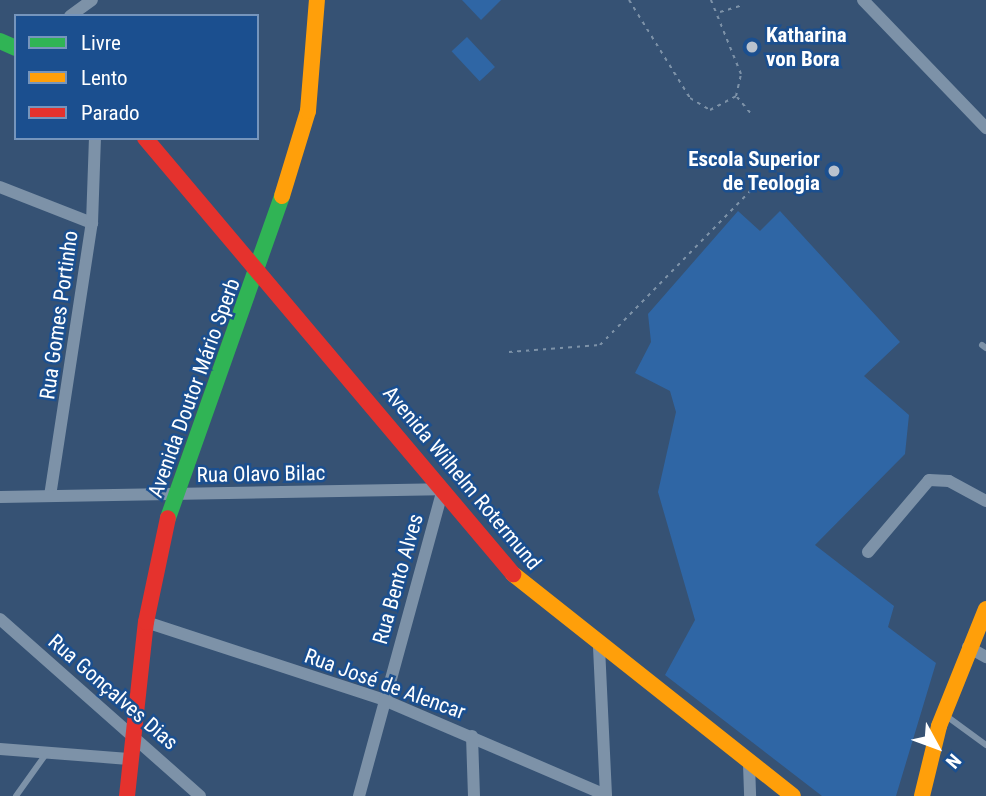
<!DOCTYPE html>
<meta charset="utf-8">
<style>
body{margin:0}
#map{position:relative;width:986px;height:796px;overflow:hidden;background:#365274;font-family:"Roboto Condensed",sans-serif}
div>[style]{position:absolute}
.green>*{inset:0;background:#2f66a5;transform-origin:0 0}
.path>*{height:2px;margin-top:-1px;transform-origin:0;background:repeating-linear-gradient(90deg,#7d92a8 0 3.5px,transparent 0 8.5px)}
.lane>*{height:6px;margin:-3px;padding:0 3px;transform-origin:3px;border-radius:3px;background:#7d92a8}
.street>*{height:12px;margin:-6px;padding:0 6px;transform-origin:6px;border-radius:6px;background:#7d92a8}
.fast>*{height:16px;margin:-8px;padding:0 8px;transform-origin:8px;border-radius:8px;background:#30b455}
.slow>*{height:16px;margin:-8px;padding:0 8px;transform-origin:8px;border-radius:8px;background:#ff9f0a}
.jam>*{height:16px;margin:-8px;padding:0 8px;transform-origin:8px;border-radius:8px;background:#e5322d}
.dots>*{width:19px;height:19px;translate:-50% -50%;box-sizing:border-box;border:4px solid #1b4f8f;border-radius:50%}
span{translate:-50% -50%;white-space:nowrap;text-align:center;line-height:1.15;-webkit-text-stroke:5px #1b4f8f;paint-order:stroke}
.poi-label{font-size:21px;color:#fff;font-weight:700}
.left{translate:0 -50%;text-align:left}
.right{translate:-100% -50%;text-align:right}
.street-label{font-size:21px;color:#fff}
.legend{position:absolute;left:14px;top:14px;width:245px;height:126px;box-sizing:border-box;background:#1b4f8f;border:2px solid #7695bc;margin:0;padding:9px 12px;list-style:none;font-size:21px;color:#fff}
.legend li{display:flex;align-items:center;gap:14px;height:35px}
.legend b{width:35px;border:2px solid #7695bc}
.north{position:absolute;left:902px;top:712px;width:70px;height:70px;-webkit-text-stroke:5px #1b4f8f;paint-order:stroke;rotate:131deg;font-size:19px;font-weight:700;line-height:28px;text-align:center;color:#fff}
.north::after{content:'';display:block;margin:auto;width:24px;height:32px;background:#fff;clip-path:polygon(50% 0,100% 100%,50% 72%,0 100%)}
</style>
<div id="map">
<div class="green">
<div style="clip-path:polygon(462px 0,501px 0,481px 20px)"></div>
<div style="left:467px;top:37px;width:41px;height:21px;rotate:47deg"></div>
<div style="clip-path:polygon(738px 211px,760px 231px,780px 211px,900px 342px,864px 376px,909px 415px,905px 454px,815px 545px,894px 606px,888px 627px,936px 663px,896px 796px,822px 796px,665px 675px,695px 620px,658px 492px,676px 412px,670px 391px,635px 373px,651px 342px,648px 314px)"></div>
</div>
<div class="path">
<div style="left:629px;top:0;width:115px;rotate:58.1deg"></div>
<div style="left:690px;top:98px;width:23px;rotate:31deg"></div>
<div style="left:710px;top:110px;width:30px;rotate:-28deg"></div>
<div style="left:736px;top:96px;width:23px;rotate:-77deg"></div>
<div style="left:741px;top:74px;width:80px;rotate:-112.1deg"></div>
<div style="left:720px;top:12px;width:24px;rotate:-17deg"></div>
<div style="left:737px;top:97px;width:23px;rotate:50deg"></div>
<div style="left:509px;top:352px;width:91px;rotate:-4.4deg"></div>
<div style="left:600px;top:345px;width:228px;rotate:-45.7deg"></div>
</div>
<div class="lane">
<div style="left:982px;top:345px;width:5px;rotate:37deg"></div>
<div style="left:945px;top:715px;width:51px;rotate:36.2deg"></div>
<div style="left:16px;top:796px;width:52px;rotate:-54.5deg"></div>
</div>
<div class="street">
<div style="left:863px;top:0;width:178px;rotate:46.1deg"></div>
<div style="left:70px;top:16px;width:27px;rotate:-36deg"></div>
<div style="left:0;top:187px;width:99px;rotate:21.4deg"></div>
<div style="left:50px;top:496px;width:276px;rotate:-81.3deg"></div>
<div style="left:92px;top:223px;width:85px;rotate:-88deg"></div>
<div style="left:0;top:497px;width:439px;rotate:-1deg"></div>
<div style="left:868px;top:552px;width:94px;rotate:-49.7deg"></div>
<div style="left:929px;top:480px;width:20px;rotate:3deg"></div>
<div style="left:949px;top:481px;width:42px;rotate:28.4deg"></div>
<div style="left:0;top:619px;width:267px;rotate:41.5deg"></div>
<div style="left:146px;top:622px;width:250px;rotate:18.1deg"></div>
<div style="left:384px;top:700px;width:241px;rotate:23.2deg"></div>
<div style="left:599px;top:647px;width:149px;rotate:87.3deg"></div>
<div style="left:968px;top:647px;width:21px;rotate:29deg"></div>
<div style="left:472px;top:736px;width:60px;rotate:88.1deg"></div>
<div style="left:0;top:749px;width:129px;rotate:4.4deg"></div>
<div style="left:749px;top:764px;width:32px;rotate:88deg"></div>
<div style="left:359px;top:796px;width:314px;rotate:-74.7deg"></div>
</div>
<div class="fast">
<div style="left:0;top:41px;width:17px;rotate:24deg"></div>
<div style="left:168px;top:518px;width:342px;rotate:-70.5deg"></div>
</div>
<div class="slow">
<div style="left:282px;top:196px;width:89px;rotate:-73deg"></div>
<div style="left:308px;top:111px;width:111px;rotate:-85.4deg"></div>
<div style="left:513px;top:574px;width:357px;rotate:38.4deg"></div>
<div style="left:922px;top:796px;width:72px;rotate:-76.3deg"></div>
<div style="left:939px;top:726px;width:126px;rotate:-68.1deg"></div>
</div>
<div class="jam">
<div style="left:145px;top:138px;width:571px;rotate:49.83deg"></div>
<div style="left:127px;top:796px;width:175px;rotate:-83.8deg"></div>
<div style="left:146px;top:622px;width:106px;rotate:-78.1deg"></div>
</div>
<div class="dots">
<div style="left:752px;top:47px;background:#b9c2ce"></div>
<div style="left:834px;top:171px;background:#b9c2ce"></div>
</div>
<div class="poi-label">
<span class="left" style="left:766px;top:47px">Katharina<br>von Bora</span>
<span class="right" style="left:820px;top:171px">Escola Superior<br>de Teologia</span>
</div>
<div class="street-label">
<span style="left:59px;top:315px;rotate:-82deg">Rua Gomes Portinho</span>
<span style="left:194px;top:388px;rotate:-70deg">Avenida Doutor Mário Sperb</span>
<span style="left:261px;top:474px;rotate:-1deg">Rua Olavo Bilac</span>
<span style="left:462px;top:478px;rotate:50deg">Avenida Wilhelm Rotermund</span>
<span style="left:398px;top:579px;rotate:-74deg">Rua Bento Alves</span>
<span style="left:385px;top:684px;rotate:20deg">Rua José de Alencar</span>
<span style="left:113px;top:692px;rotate:41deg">Rua Gonçalves Dias</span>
</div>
<ul class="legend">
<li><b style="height:9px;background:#30b455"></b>Livre</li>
<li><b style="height:9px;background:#ff9f0a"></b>Lento</li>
<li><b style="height:9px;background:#e5322d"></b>Parado</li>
</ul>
<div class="north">N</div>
</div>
